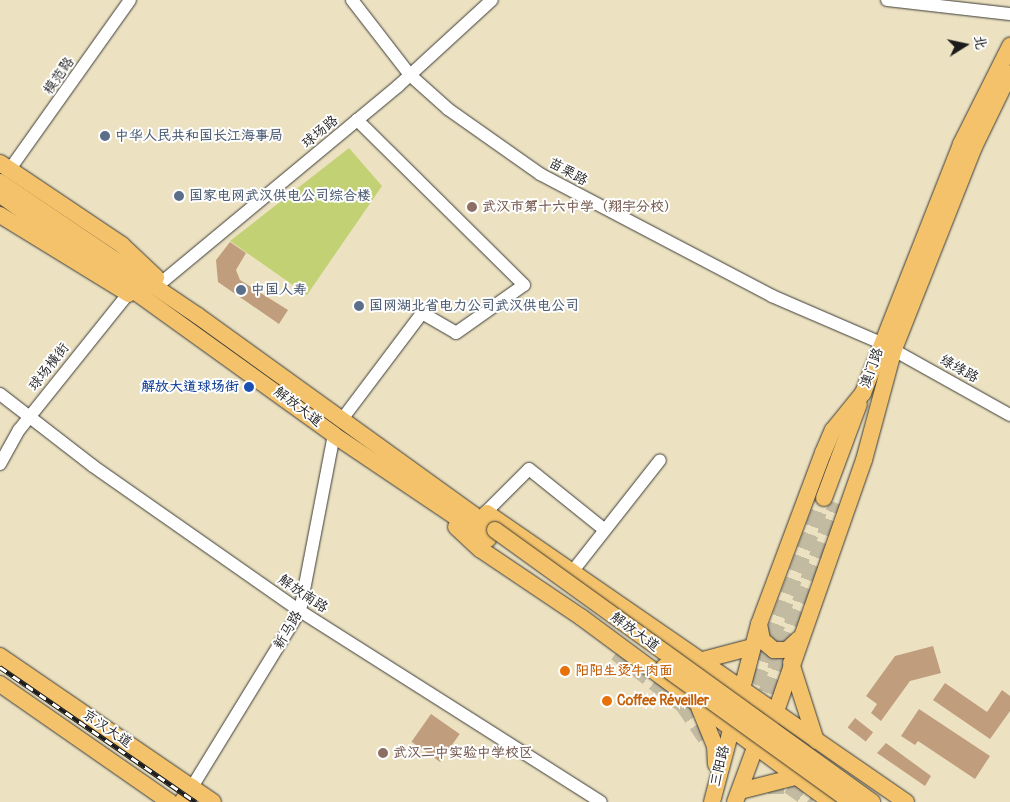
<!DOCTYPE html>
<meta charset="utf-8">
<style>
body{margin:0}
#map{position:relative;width:1010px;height:802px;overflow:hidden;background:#ece2c2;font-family:Pangolin,"LXGW WenKai TC",sans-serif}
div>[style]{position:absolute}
.green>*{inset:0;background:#c2d174}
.building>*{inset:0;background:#c09d7d;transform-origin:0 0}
.major-tunnel>*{height:16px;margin-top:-8px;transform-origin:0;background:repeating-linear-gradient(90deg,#c2baa1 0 16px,transparent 0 24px)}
.roads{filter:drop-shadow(0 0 1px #3b3a35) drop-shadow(0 0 1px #3b3a35)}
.minor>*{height:12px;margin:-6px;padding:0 6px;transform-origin:6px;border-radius:6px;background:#fff}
.major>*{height:16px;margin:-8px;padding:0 8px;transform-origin:8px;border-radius:8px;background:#f3c26a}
.rail>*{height:4.5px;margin-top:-2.25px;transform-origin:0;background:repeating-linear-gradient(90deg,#fff 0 8px,#1c1c1c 0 16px);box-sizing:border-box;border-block:1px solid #1c1c1c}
.bridges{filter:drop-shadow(0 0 1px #3b3a35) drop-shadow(0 0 1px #3b3a35)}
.major-bridge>*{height:16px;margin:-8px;padding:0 8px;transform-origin:8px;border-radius:8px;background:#f3c26a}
.dots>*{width:14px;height:14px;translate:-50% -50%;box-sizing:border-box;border:2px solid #fff;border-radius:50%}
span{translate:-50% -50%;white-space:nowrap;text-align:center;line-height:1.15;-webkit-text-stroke:4px #fff;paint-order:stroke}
.street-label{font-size:14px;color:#1c1c1c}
.service-label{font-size:14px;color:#4e5e75;font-weight:700}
.left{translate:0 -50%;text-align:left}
.education-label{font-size:14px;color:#785e54;font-weight:700}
.transit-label{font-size:14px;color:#164399;font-weight:700}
.right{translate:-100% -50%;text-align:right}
.food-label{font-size:14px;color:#c56008;font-weight:700}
.north{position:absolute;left:940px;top:20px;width:50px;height:50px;-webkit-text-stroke:4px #fff;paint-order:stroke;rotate:80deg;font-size:14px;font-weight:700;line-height:20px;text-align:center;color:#1c1c1c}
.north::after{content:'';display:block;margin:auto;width:18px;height:22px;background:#1c1c1c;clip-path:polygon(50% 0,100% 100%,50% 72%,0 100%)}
</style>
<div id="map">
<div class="green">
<div style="clip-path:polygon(349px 148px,382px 186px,307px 295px,230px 241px)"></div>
</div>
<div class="building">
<div style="clip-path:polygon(230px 242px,246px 253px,236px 270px,240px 280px,288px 310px,279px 324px,218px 282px,216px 260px)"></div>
<div style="clip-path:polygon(933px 646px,941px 673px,910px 681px,881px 721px,871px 713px,877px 704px,866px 696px,895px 656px)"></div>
<div style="clip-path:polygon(945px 683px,987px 712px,1002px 690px,1010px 696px,1010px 711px,990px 739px,933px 700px)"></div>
<div style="clip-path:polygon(919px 709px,990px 756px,975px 779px,918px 741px,915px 745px,901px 736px)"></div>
<div style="left:431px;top:714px;width:35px;height:34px;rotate:35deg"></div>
<div style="left:855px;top:718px;width:23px;height:12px;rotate:38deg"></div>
<div style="clip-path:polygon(886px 743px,931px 776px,925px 786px,877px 753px)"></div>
</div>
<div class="major-tunnel">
<div style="left:616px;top:653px;width:85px;rotate:37.8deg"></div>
<div style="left:683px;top:705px;width:45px;rotate:56deg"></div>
<div style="left:747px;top:707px;width:223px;rotate:-69.8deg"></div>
<div style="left:758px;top:715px;width:226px;rotate:-69.6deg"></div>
<div style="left:768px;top:786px;width:21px"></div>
<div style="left:789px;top:786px;width:28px;rotate:35deg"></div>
</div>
<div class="roads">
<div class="minor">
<div style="left:352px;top:0;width:95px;rotate:52.3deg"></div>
<div style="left:410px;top:75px;width:51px;rotate:41.8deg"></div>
<div style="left:448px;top:109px;width:113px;rotate:35.2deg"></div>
<div style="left:540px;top:174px;width:262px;rotate:27.7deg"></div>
<div style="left:772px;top:296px;width:119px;rotate:23.3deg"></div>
<div style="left:881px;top:343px;width:148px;rotate:29.2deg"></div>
<div style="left:887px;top:0;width:124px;rotate:6.5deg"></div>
<div style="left:10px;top:169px;width:207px;rotate:-54.6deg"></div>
<div style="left:162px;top:282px;width:307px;rotate:-39.7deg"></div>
<div style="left:398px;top:86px;width:127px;rotate:-42.5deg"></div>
<div style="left:0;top:394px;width:118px;rotate:37.7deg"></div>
<div style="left:93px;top:466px;width:253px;rotate:35deg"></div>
<div style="left:300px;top:611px;width:356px;rotate:32.4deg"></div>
<div style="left:343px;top:418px;width:131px;rotate:-53deg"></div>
<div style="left:422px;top:313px;width:39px;rotate:30deg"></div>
<div style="left:456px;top:333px;width:83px;rotate:-35.2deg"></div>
<div style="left:524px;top:285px;width:235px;rotate:-135.3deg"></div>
<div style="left:0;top:464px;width:39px;rotate:-61deg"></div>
<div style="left:19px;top:430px;width:174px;rotate:-51.3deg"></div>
<div style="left:485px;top:513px;width:62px;rotate:-45deg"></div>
<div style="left:529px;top:469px;width:97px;rotate:38.8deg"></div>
<div style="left:572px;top:572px;width:142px;rotate:-51.8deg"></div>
<div style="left:192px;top:787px;width:206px;rotate:-58.5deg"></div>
<div style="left:300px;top:611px;width:179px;rotate:-79.1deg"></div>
</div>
<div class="major">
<div style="left:0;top:163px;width:147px;rotate:33.9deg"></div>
<div style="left:122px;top:245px;width:47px;rotate:43.3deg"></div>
<div style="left:0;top:182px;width:239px;rotate:34.1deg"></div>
<div style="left:198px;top:316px;width:366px;rotate:35.8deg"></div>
<div style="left:2px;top:196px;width:409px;rotate:35.7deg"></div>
<div style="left:334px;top:435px;width:186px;rotate:34deg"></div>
<div style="left:0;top:215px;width:151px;rotate:31.5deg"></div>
<div style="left:824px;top:498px;width:100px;rotate:-69.6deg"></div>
<div style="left:487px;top:513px;width:509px;rotate:34.6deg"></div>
<div style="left:456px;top:527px;width:33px;rotate:43deg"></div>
<div style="left:480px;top:549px;width:122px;rotate:34deg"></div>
<div style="left:581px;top:617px;width:311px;rotate:36.5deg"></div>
<div style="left:759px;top:624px;width:16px;rotate:79deg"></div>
<div style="left:762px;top:640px;width:16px;rotate:40deg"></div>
<div style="left:774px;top:650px;width:13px"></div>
<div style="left:787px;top:650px;width:16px;rotate:-43deg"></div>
<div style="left:0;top:656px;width:258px;rotate:34.4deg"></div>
<div style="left:699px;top:661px;width:55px;rotate:-14.8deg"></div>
<div style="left:791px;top:663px;width:82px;rotate:72.2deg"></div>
<div style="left:0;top:684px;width:207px;rotate:34.8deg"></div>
<div style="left:699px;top:707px;width:42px;rotate:67.7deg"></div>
<div style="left:715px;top:746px;width:18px;rotate:87deg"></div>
<div style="left:740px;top:791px;width:57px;rotate:-14.3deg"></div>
<div style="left:182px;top:802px;width:18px;rotate:-56deg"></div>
<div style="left:712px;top:802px;width:184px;rotate:-75.2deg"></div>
<div style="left:759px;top:624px;width:183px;rotate:-69.5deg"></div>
<div style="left:823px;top:453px;width:25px;rotate:-67deg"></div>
<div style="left:833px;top:430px;width:48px;rotate:-51deg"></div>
<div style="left:863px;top:393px;width:268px;rotate:-68.5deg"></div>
<div style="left:961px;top:144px;width:110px;rotate:-63.4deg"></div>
<div style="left:735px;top:802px;width:58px;rotate:-69.7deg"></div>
<div style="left:755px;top:748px;width:39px;rotate:-60deg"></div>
<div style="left:775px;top:714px;width:269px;rotate:-70.7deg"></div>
<div style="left:864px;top:460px;width:115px;rotate:-74.9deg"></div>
<div style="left:894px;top:349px;width:217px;rotate:-68.4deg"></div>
<div style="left:974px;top:147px;width:82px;rotate:-64.1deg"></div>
</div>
</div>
<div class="rail">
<div style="left:0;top:667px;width:238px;rotate:34.6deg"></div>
</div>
<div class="bridges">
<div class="major-bridge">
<div style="left:495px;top:530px;width:465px;rotate:35.8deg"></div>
<div style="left:664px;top:667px;width:231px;rotate:35.8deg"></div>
</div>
</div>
<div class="dots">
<div style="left:105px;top:136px;background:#5c6f8a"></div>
<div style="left:179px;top:196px;background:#5c6f8a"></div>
<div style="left:472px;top:207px;background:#8d6e63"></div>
<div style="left:241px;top:290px;background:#5c6f8a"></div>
<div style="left:359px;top:306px;background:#5c6f8a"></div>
<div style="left:249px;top:387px;background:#1a4fb4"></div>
<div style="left:565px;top:671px;background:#e8710a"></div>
<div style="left:607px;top:701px;background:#e8710a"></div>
<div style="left:383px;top:753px;background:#8d6e63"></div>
</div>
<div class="street-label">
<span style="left:59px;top:76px;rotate:-55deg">模范路</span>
<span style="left:320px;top:132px;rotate:-40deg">球场路</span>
<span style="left:568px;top:172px;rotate:29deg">苗栗路</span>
<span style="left:49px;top:367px;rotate:-52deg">球场横街</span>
<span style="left:872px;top:368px;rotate:-70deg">澳门路</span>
<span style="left:959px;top:369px;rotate:29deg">绿缘路</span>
<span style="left:298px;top:407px;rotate:37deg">解放大道</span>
<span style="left:303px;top:594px;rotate:34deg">解放南路</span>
<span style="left:288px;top:630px;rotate:-60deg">新马路</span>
<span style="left:635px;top:632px;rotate:36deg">解放大道</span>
<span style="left:107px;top:729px;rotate:34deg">京汉大道</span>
<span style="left:720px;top:766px;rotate:-77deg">三阳路</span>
</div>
<div class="service-label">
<span class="left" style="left:115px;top:136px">中华人民共和国长江海事局</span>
<span class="left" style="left:189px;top:196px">国家电网武汉供电公司综合楼</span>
<span class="left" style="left:251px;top:290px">中国人寿</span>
<span class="left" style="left:369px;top:306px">国网湖北省电力公司武汉供电公司</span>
</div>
<div class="education-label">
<span class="left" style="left:482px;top:207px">武汉市第十六中学（翔宇分校）</span>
<span class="left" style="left:393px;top:753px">武汉二中实验中学校区</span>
</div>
<div class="transit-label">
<span class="right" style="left:239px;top:387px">解放大道球场街</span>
</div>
<div class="food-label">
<span class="left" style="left:575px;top:671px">阳阳生烫牛肉面</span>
<span class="left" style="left:617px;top:701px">Coffee Réveiller</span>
</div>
<div class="north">北</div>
</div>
